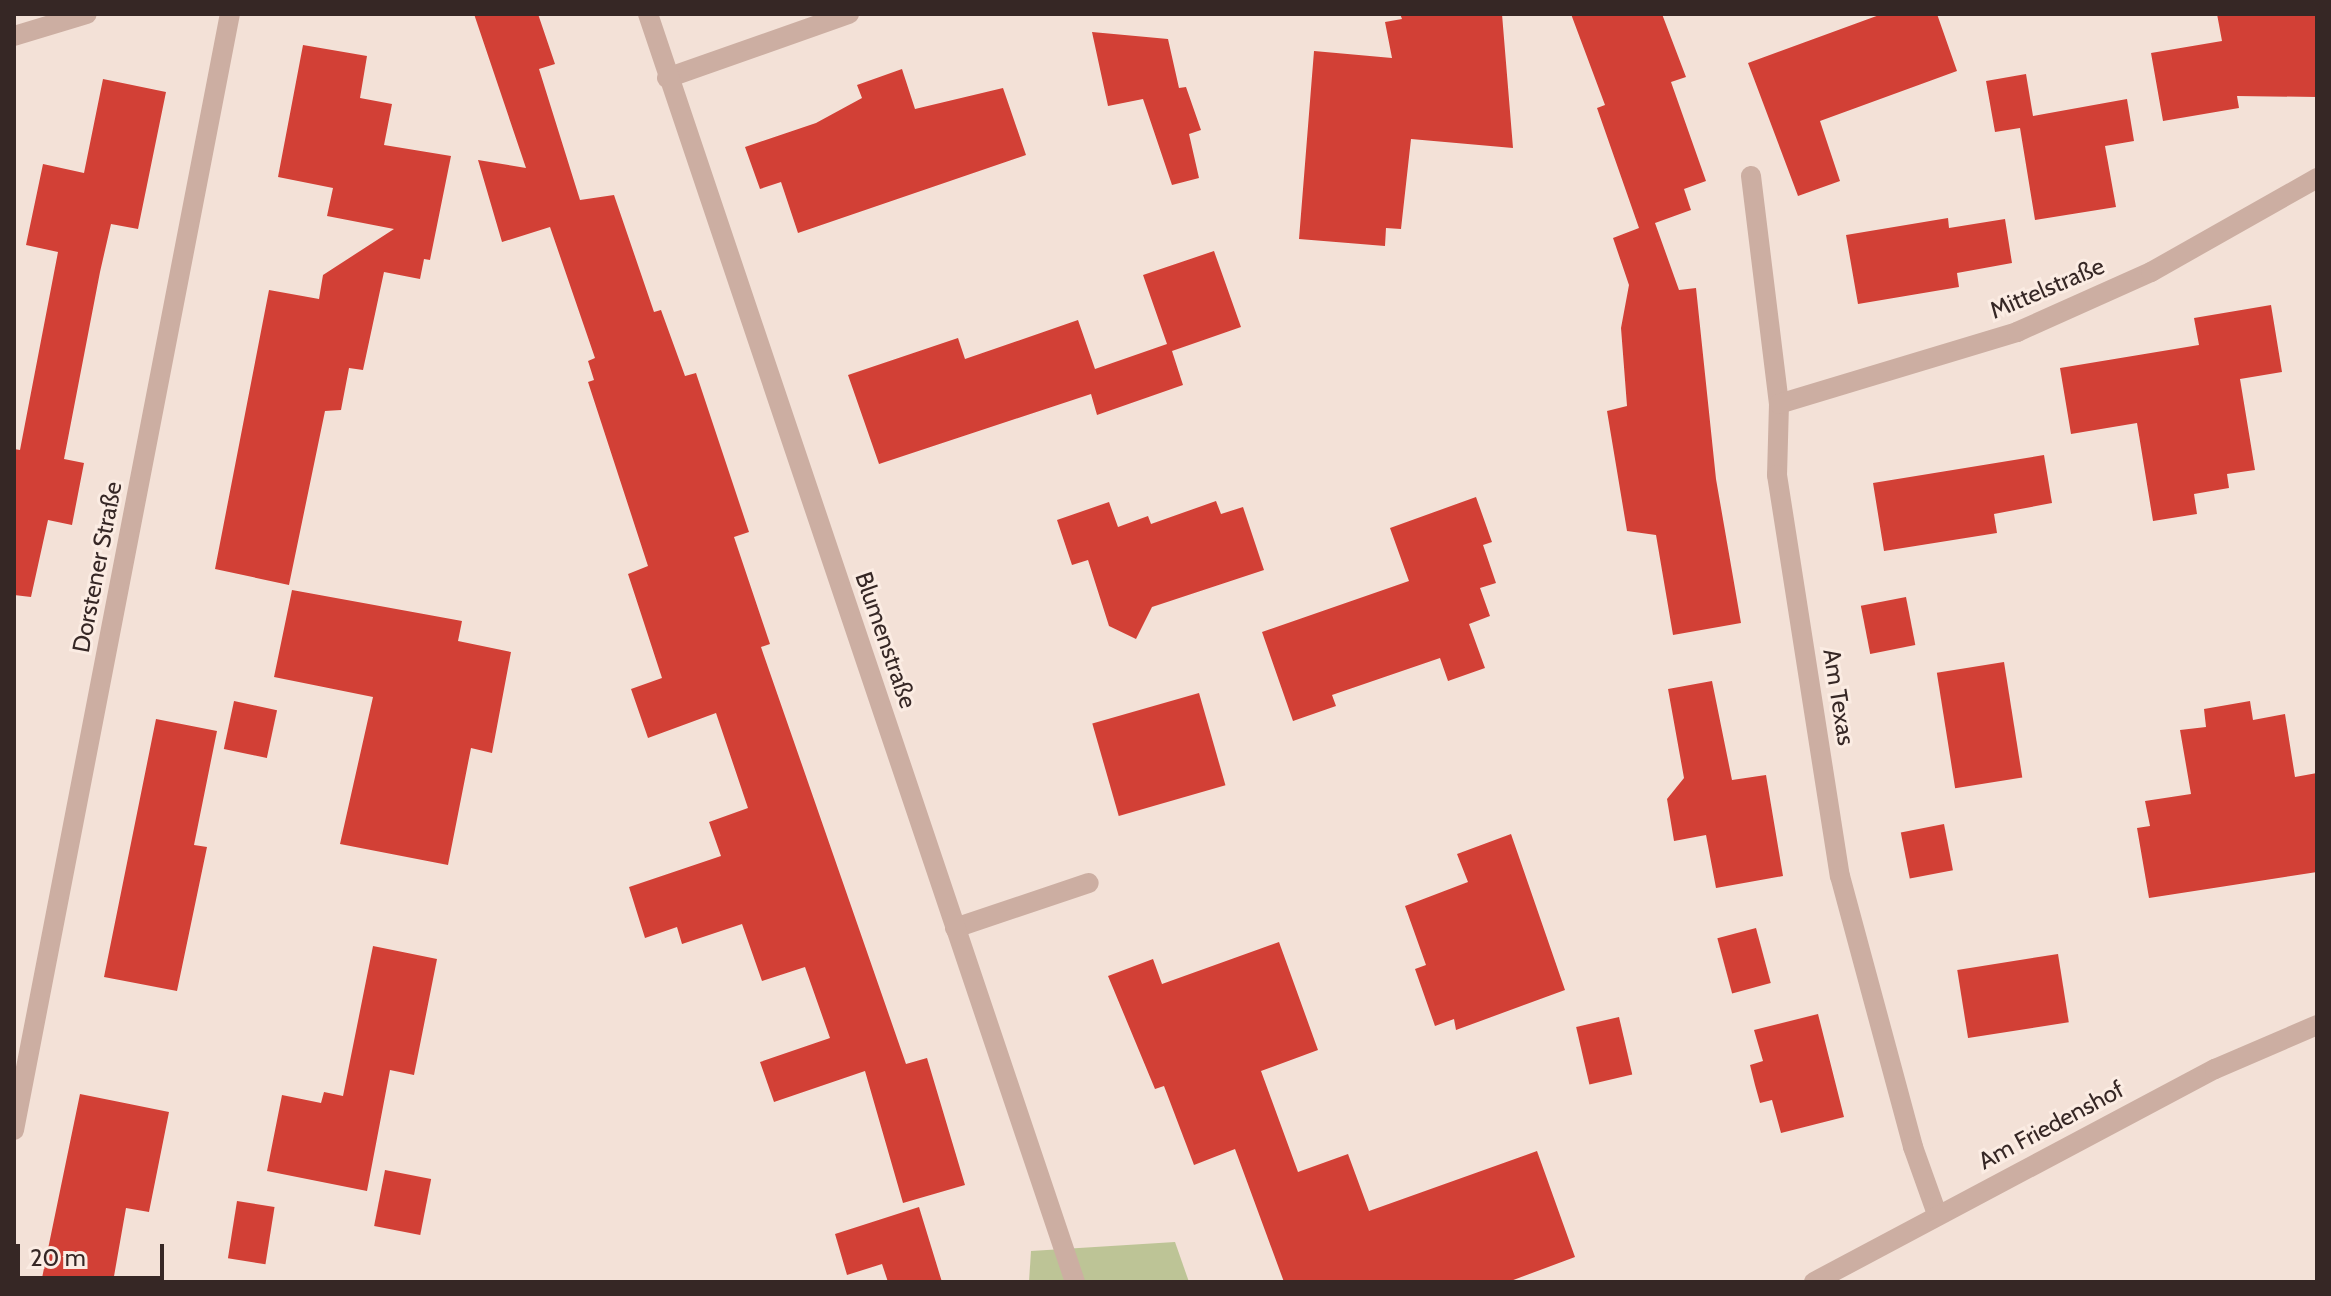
<!DOCTYPE html>
<meta charset="utf-8">
<style>
body{margin:0}
#map{position:relative;width:2331px;height:1296px;overflow:hidden;background:#f3e1d7;font-family:Cabin,sans-serif}
div>[style]{position:absolute}
.green>*{inset:0;background:#bdc496}
.building>*{inset:0;background:#d24036;transform-origin:0 0}
.service>*{height:20px;margin:-10px;padding:0 10px;transform-origin:10px;border-radius:10px;background:#ccaea2}
.minor>*{height:20px;margin:-10px;padding:0 10px;transform-origin:10px;border-radius:10px;background:#ccaea2}
span{translate:-50% -50%;white-space:nowrap;text-align:center;line-height:1.15;-webkit-text-stroke:6px #fbece3;paint-order:stroke}
.street-label{font-size:24px;color:#362725}
.frame{position:absolute;inset:0;border:16px solid #362725;pointer-events:none}
.scale{position:absolute;left:16px;top:1244px;width:148px;height:36px;box-sizing:border-box;border:4px solid #362725;border-top:0;padding-left:10px;font-size:24px;line-height:28px;white-space:nowrap;color:#362725;-webkit-text-stroke:6px #fbece3;paint-order:stroke}
</style>
<div id="map">
<div class="green">
<div style="clip-path:polygon(1175px 1242px,1189px 1282px,1029px 1282px,1031px 1251px)"></div>
</div>
<div class="building">
<div style="clip-path:polygon(474px 14px,538px 14px,555px 64px,539px 69px,580px 200px,614px 195px,654px 312px,661px 310px,685px 376px,696px 373px,749px 532px,734px 537px,770px 644px,761px 647px,906px 1064px,927px 1058px,965px 1185px,903px 1203px,865px 1071px,774px 1102px,760px 1062px,830px 1038px,805px 967px,762px 981px,742px 924px,682px 944px,677px 927px,645px 938px,629px 887px,721px 856px,709px 822px,748px 808px,716px 713px,648px 738px,631px 689px,662px 678px,628px 574px,648px 566px,588px 382px,594px 380px,588px 361px,595px 358px,550px 227px,502px 242px,478px 160px,526px 168px)"></div>
<div style="clip-path:polygon(1400px 14px,1502px 14px,1513px 148px,1411px 139px,1401px 229px,1386px 228px,1385px 246px,1299px 239px,1314px 51px,1392px 58px,1385px 22px,1402px 19px)"></div>
<div style="clip-path:polygon(1571px 14px,1662px 14px,1686px 77px,1671px 82px,1706px 181px,1684px 189px,1691px 210px,1655px 223px,1679px 290px,1696px 288px,1716px 479px,1741px 623px,1673px 635px,1656px 535px,1627px 531px,1607px 411px,1627px 406px,1621px 328px,1629px 285px,1613px 238px,1639px 228px,1597px 108px,1605px 105px)"></div>
<div style="clip-path:polygon(1882px 14px,1937px 14px,1957px 71px,1820px 121px,1840px 181px,1798px 196px,1748px 63px)"></div>
<div style="clip-path:polygon(2217px 14px,2317px 14px,2317px 97px,2237px 96px,2239px 108px,2163px 121px,2151px 53px,2222px 41px)"></div>
<div style="clip-path:polygon(1092px 32px,1168px 39px,1179px 88px,1186px 87px,1201px 130px,1189px 134px,1199px 178px,1172px 185px,1143px 99px,1108px 106px)"></div>
<div style="clip-path:polygon(303px 45px,367px 56px,360px 98px,392px 104px,384px 145px,451px 156px,430px 260px,424px 259px,420px 279px,384px 272px,363px 370px,349px 368px,341px 410px,325px 411px,289px 585px,215px 569px,269px 290px,319px 299px,323px 275px,394px 229px,327px 216px,333px 188px,278px 177px)"></div>
<div style="clip-path:polygon(902px 69px,915px 109px,1003px 88px,1026px 155px,798px 233px,781px 182px,760px 189px,745px 147px,816px 123px,862px 98px,857px 85px)"></div>
<div style="clip-path:polygon(2026px 74px,2033px 116px,2127px 99px,2134px 141px,2105px 146px,2116px 207px,2035px 220px,2020px 128px,1995px 132px,1986px 81px)"></div>
<div style="clip-path:polygon(103px 79px,166px 92px,138px 229px,111px 224px,100px 272px,64px 459px,84px 463px,72px 525px,48px 520px,31px 597px,14px 595px,14px 449px,20px 450px,58px 252px,26px 245px,43px 164px,84px 173px)"></div>
<div style="clip-path:polygon(1948px 218px,1949px 228px,2005px 219px,2012px 263px,1957px 273px,1959px 287px,1858px 304px,1846px 235px)"></div>
<div style="clip-path:polygon(1214px 251px,1241px 327px,1172px 351px,1183px 385px,1097px 415px,1091px 394px,879px 464px,848px 375px,958px 338px,965px 359px,1078px 320px,1095px 369px,1167px 344px,1143px 275px)"></div>
<div style="clip-path:polygon(2271px 305px,2282px 372px,2240px 379px,2255px 470px,2227px 474px,2229px 488px,2194px 494px,2197px 514px,2153px 521px,2137px 423px,2071px 434px,2060px 368px,2199px 345px,2194px 318px)"></div>
<div style="clip-path:polygon(2044px 455px,2052px 503px,1994px 514px,1997px 533px,1884px 551px,1873px 483px)"></div>
<div style="clip-path:polygon(1476px 497px,1492px 542px,1483px 545px,1496px 583px,1480px 588px,1490px 616px,1469px 624px,1485px 668px,1448px 681px,1440px 658px,1332px 695px,1336px 706px,1293px 721px,1262px 632px,1409px 581px,1390px 528px)"></div>
<div style="clip-path:polygon(1216px 501px,1221px 514px,1243px 507px,1264px 570px,1152px 607px,1136px 639px,1109px 626px,1088px 560px,1072px 565px,1057px 520px,1109px 502px,1118px 527px,1148px 516px,1151px 524px)"></div>
<div style="clip-path:polygon(292px 590px,462px 621px,458px 641px,511px 652px,492px 753px,471px 748px,448px 865px,340px 844px,373px 697px,274px 677px)"></div>
<div style="left:1906px;top:597px;width:49px;height:46px;rotate:79deg"></div>
<div style="left:2004px;top:662px;width:117px;height:68px;rotate:81deg"></div>
<div style="clip-path:polygon(1712px 681px,1732px 780px,1766px 775px,1783px 876px,1716px 888px,1706px 835px,1674px 841px,1667px 799px,1684px 778px,1668px 689px)"></div>
<div style="left:1199px;top:693px;width:96px;height:111px;rotate:74deg"></div>
<div style="left:234px;top:701px;width:44px;height:49px;rotate:12deg"></div>
<div style="clip-path:polygon(2250px 701px,2253px 720px,2285px 714px,2295px 777px,2317px 773px,2317px 872px,2149px 898px,2137px 828px,2150px 826px,2145px 801px,2191px 794px,2180px 730px,2206px 727px,2204px 709px)"></div>
<div style="clip-path:polygon(156px 719px,217px 731px,194px 845px,207px 847px,177px 991px,104px 977px)"></div>
<div style="left:1944px;top:824px;width:47px;height:44px;rotate:79deg"></div>
<div style="clip-path:polygon(1511px 834px,1565px 990px,1456px 1030px,1454px 1019px,1435px 1026px,1415px 969px,1426px 965px,1405px 906px,1468px 882px,1457px 854px)"></div>
<div style="left:1756px;top:928px;width:57px;height:40px;rotate:75deg"></div>
<div style="clip-path:polygon(1279px 942px,1318px 1050px,1261px 1071px,1298px 1172px,1348px 1154px,1369px 1211px,1537px 1151px,1575px 1257px,1508px 1282px,1284px 1282px,1235px 1149px,1194px 1165px,1164px 1086px,1155px 1089px,1108px 976px,1153px 959px,1162px 984px)"></div>
<div style="clip-path:polygon(373px 946px,437px 959px,414px 1075px,390px 1070px,367px 1191px,267px 1171px,282px 1095px,321px 1103px,324px 1092px,343px 1096px)"></div>
<div style="left:2058px;top:954px;width:69px;height:102px;rotate:81deg"></div>
<div style="clip-path:polygon(1818px 1014px,1844px 1117px,1781px 1133px,1772px 1100px,1760px 1103px,1755px 1085px,1750px 1065px,1763px 1061px,1754px 1030px)"></div>
<div style="left:1619px;top:1017px;width:59px;height:44px;rotate:77deg"></div>
<div style="clip-path:polygon(80px 1094px,169px 1112px,149px 1212px,126px 1208px,113px 1282px,42px 1278px)"></div>
<div style="left:385px;top:1170px;width:47px;height:57px;rotate:11deg"></div>
<div style="left:237px;top:1201px;width:38px;height:58px;rotate:9deg"></div>
<div style="clip-path:polygon(919px 1207px,942px 1282px,888px 1282px,882px 1264px,847px 1275px,835px 1234px)"></div>
</div>
<div class="service">
<div style="left:667px;top:78px;width:193px;rotate:-19.4deg"></div>
<div style="left:955px;top:928px;width:141px;rotate:-18.6deg"></div>
</div>
<div class="minor">
<div style="left:648px;top:14px;width:1338px;rotate:71.39deg"></div>
<div style="left:14px;top:36px;width:76px;rotate:-16.8deg"></div>
<div style="left:1751px;top:176px;width:230px;rotate:83deg"></div>
<div style="left:1779px;top:404px;width:71px;rotate:91.6deg"></div>
<div style="left:1777px;top:475px;width:406px;rotate:81.1deg"></div>
<div style="left:1840px;top:876px;width:281px;rotate:74.9deg"></div>
<div style="left:1913px;top:1147px;width:71px;rotate:70.3deg"></div>
<div style="left:1779px;top:404px;width:249px;rotate:-16.8deg"></div>
<div style="left:2017px;top:332px;width:147px;rotate:-24.1deg"></div>
<div style="left:2151px;top:272px;width:191px;rotate:-29.5deg"></div>
<div style="left:14px;top:1130px;width:1137px;rotate:-79.05deg"></div>
<div style="left:1814px;top:1282px;width:454px;rotate:-28deg"></div>
<div style="left:2215px;top:1069px;width:111px;rotate:-23.3deg"></div>
</div>
<div class="street-label">
<span style="left:2047px;top:288px;rotate:-23deg">Mittelstraße</span>
<span style="left:97px;top:567px;rotate:-79deg">Dorstener Straße</span>
<span style="left:886px;top:640px;rotate:71deg">Blumenstraße</span>
<span style="left:1839px;top:697px;rotate:81deg">Am Texas</span>
<span style="left:2051px;top:1125px;rotate:-28deg">Am Friedenshof</span>
</div>
<div class="frame"></div>
<div class="scale">20 m</div>
</div>
